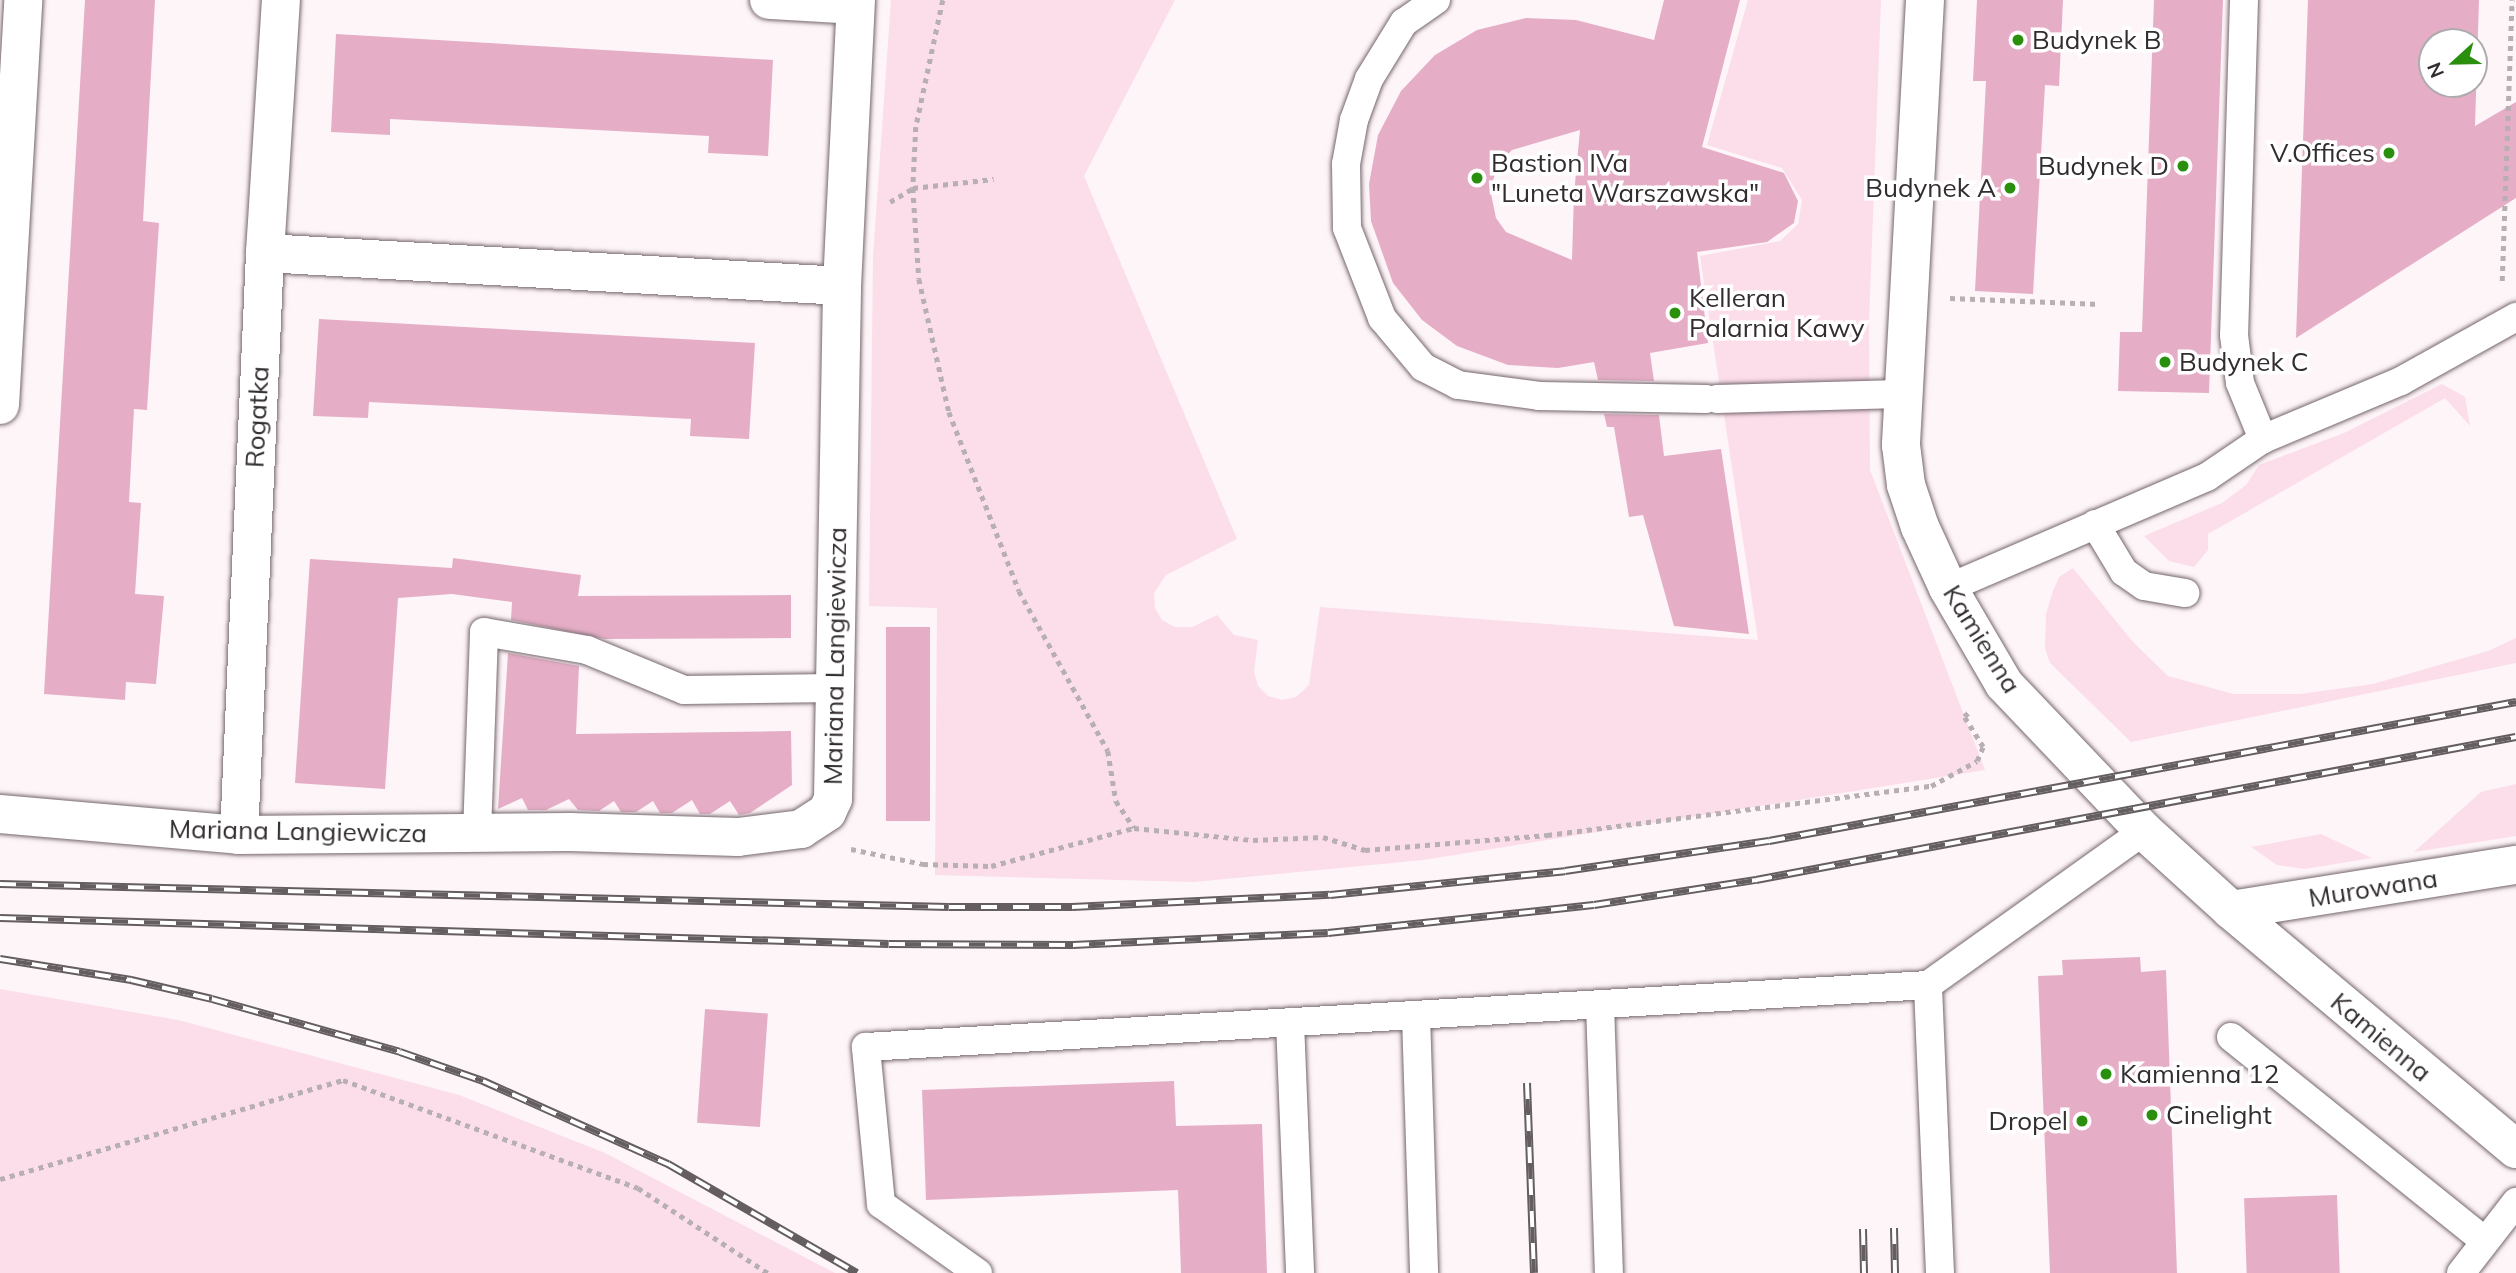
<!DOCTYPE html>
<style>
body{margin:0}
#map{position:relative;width:2516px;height:1273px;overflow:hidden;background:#fef5f8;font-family:Mulish,sans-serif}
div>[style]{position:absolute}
.green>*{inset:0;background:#fcddea}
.building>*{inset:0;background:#e5aec6;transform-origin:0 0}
.path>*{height:4.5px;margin-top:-2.25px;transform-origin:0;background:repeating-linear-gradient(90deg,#b7afb2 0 5px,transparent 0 10px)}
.roads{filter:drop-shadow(0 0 2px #75676d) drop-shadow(0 0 2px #75676d)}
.service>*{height:28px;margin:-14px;padding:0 14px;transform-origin:14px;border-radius:14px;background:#fff}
.minor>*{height:38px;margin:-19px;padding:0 19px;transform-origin:19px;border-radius:19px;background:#fff}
.rail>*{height:8px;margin-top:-4px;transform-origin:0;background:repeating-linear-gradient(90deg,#fff 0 16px,#645e60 0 32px);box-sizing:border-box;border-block:2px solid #645e60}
.dots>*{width:19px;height:19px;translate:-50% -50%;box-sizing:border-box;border:4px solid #fff;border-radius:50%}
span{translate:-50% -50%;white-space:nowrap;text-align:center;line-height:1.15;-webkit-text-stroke:7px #fff;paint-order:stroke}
.poi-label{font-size:26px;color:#322d2f}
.left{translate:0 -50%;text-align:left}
.right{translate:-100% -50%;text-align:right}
.street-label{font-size:26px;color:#322d2f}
.north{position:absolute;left:2418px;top:28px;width:70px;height:70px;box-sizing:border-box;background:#fff;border:2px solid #adabac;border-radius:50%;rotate:248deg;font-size:19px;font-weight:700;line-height:28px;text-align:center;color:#322d2f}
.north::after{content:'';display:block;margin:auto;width:24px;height:32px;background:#298f0d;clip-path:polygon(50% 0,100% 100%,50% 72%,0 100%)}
</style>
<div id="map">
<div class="green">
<div style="clip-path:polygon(891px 0,1175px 0,1084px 176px,1237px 539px,1166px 575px,1154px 593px,1155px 608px,1162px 620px,1175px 627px,1192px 627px,1217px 615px,1234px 635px,1258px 640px,1254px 672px,1258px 686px,1268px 696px,1282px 700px,1296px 697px,1309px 685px,1320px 607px,1758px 640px,1700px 256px,1780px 241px,1798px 224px,1802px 200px,1782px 168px,1707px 145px,1748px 0,1881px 0,1869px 323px,1870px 470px,1985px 770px,1423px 860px,1194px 882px,935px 875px,937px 608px,869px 606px,873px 256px)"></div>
<div style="clip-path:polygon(2442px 384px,2465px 397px,2470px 426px,2445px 398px,2208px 534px,2208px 550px,2194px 567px,2169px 561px,2144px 536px,2222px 503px,2246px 485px,2259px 465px,2344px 433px)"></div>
<div style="clip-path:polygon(2073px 568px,2132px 641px,2168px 676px,2233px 694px,2300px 694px,2373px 684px,2488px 651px,2516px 638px,2516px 663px,2131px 742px,2050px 663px,2045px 648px,2046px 614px,2053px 591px,2059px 577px)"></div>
<div style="clip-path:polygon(2516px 784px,2516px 836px,2414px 852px,2481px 792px)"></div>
<div style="clip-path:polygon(2321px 834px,2372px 858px,2305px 869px,2277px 865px,2251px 847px)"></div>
<div style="clip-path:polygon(0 989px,178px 1020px,459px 1095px,605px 1153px,835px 1273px,0 1273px)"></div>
</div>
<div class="building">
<div style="clip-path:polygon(85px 0,155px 0,143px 221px,159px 223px,147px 410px,134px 409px,129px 502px,141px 503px,135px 594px,164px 596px,156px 684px,126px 682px,125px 700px,44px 694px)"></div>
<div style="clip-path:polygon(evenodd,1664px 0,1740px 0,1702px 147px,1784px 173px,1798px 201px,1794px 223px,1767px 242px,1697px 252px,1708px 343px,1650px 353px,1654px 381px,1598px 380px,1594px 362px,1558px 368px,1508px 365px,1457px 346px,1422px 320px,1393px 283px,1371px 221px,1369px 184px,1378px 135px,1401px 91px,1435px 55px,1477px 30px,1526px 18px,1576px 20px,1654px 40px,1664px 0,1580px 130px,1574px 194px,1572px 260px,1506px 232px,1496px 218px,1490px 189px,1499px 163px,1512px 150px,1580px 130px)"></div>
<div style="clip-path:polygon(1977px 0,2063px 0,2059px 86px,2045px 85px,2033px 294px,1975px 291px,1986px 81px,1973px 81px)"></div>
<div style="clip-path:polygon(2154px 0,2223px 0,2209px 393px,2118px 391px,2120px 332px,2142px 332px)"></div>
<div style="clip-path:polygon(evenodd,2308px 0,2479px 0,2475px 126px,2516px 102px,2516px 198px,2296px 338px,2308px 0,2432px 42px,2474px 42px,2474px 84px,2432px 84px,2432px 42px)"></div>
<div style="clip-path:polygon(336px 34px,773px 60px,768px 156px,708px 153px,709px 136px,464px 123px,390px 119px,390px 135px,331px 132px)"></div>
<div style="clip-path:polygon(319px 319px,755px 343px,749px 439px,690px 436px,691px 419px,449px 406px,369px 402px,368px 418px,313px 416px)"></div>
<div style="clip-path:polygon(1604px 414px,1659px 415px,1664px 456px,1721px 449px,1749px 634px,1674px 626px,1643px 515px,1629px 517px,1614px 427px,1607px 427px)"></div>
<div style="clip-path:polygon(453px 558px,581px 575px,578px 596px,791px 595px,791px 638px,605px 639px,511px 620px,512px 602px,452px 594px,398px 598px,385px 789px,295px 783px,310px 559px,452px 568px)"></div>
<div style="left:886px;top:627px;width:44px;height:194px"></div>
<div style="clip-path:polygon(508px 653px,579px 666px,576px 734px,791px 731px,792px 785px,750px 813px,739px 815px,730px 801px,710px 814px,700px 814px,692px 800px,672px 813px,660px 813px,653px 801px,636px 812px,621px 812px,614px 801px,599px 811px,578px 810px,569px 799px,546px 810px,528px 810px,522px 798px,498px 809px)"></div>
<div style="clip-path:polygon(2140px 957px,2141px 972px,2166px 970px,2177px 1273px,2050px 1273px,2038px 976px,2063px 975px,2062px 960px)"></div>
<div style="left:705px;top:1009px;width:63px;height:114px;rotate:4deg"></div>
<div style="clip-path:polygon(1174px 1081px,1176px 1126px,1262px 1124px,1267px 1273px,1181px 1273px,1178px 1190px,926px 1200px,922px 1090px)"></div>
<div style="left:2337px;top:1195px;width:78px;height:93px;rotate:88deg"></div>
</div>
<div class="path">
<div style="left:943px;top:0;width:130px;rotate:102deg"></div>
<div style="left:916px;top:127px;width:61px;rotate:92.8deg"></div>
<div style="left:913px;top:188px;width:91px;rotate:86.2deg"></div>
<div style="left:919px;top:279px;width:136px;rotate:77.3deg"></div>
<div style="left:949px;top:412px;width:192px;rotate:68.6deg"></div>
<div style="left:1019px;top:591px;width:183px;rotate:60.9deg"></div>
<div style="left:1108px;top:751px;width:51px;rotate:80.9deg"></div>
<div style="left:1116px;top:801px;width:32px;rotate:56deg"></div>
<div style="left:890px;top:202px;width:27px;rotate:-31deg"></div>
<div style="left:913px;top:188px;width:81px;rotate:-6.4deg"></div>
<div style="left:2502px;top:281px;width:281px;rotate:-88deg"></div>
<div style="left:1950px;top:298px;width:150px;rotate:2.3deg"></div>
<div style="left:851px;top:849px;width:74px;rotate:11.8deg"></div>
<div style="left:923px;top:864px;width:68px;rotate:1.7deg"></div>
<div style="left:991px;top:866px;width:148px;rotate:-14.9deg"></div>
<div style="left:1134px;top:828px;width:120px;rotate:5.8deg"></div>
<div style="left:1253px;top:840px;width:70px;rotate:-2.5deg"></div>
<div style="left:1323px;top:837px;width:44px;rotate:17.2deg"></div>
<div style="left:1365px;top:850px;width:183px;rotate:-4.7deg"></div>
<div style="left:1547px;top:835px;width:387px;rotate:-7.3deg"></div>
<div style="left:1931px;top:786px;width:52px;rotate:-28.5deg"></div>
<div style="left:1977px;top:761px;width:15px;rotate:-67deg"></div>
<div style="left:1983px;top:747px;width:36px;rotate:-122deg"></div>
<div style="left:1964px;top:716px;width:9px;rotate:-36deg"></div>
<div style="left:0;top:1179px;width:357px;rotate:-16.1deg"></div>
<div style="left:343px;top:1080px;width:314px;rotate:20.1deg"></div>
<div style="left:638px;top:1188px;width:155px;rotate:33.2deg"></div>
</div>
<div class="roads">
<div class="service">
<div style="left:1436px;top:0;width:39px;rotate:145deg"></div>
<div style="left:1404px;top:22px;width:67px;rotate:121.6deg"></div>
<div style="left:1369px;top:79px;width:44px;rotate:110.1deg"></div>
<div style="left:1354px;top:120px;width:45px;rotate:100.3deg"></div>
<div style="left:1346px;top:164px;width:64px;rotate:89.1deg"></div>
<div style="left:1347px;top:228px;width:97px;rotate:68.7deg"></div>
<div style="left:1382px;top:318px;width:64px;rotate:50.1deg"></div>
<div style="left:1423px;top:367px;width:39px;rotate:27deg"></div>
<div style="left:1458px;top:385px;width:82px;rotate:7.7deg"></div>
<div style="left:1539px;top:396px;width:167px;rotate:1deg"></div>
<div style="left:2244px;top:0;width:335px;rotate:91.7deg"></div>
<div style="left:2234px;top:335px;width:48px;rotate:82.9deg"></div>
<div style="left:2240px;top:383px;width:61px;rotate:67.7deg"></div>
<div style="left:1717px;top:399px;width:183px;rotate:-1.6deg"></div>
<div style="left:2095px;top:524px;width:56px;rotate:58.9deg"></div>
<div style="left:2124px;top:572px;width:24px;rotate:35deg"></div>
<div style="left:2144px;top:586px;width:42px;rotate:9.7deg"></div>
<div style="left:1948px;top:588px;width:282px;rotate:-23.2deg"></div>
<div style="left:2207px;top:477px;width:68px;rotate:-34.2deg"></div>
<div style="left:2263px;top:439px;width:150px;rotate:-22.8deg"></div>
<div style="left:2401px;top:381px;width:132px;rotate:-29.1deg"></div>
<div style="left:477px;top:834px;width:202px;rotate:-88deg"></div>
<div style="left:484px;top:632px;width:105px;rotate:9.9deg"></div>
<div style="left:587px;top:650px;width:105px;rotate:22.4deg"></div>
<div style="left:684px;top:690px;width:150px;rotate:-0.8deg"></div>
<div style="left:1600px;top:1004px;width:269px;rotate:88.1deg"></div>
<div style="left:1416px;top:1015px;width:258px;rotate:88.2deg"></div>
<div style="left:1290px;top:1022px;width:251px;rotate:87.7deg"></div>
<div style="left:2231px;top:1037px;width:326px;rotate:38.8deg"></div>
<div style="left:978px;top:1273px;width:119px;rotate:-144.6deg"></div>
<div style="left:881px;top:1204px;width:158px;rotate:-95.5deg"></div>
<div style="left:866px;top:1047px;width:1064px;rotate:-3.34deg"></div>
<div style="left:1940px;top:1273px;width:288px;rotate:-92.4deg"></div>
<div style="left:1928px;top:985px;width:265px;rotate:-35.5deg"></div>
<div style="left:2461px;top:1273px;width:90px;rotate:-52.2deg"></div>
</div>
<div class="minor">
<div style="left:769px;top:0;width:86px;rotate:3.3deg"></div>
<div style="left:1925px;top:0;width:446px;rotate:93.1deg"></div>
<div style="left:1901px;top:445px;width:40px;rotate:82.9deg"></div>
<div style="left:1906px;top:485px;width:44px;rotate:71.6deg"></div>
<div style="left:1920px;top:527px;width:67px;rotate:65.3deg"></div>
<div style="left:1948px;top:588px;width:111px;rotate:59.7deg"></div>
<div style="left:2004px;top:684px;width:203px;rotate:46.4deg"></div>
<div style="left:2144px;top:831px;width:118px;rotate:42.2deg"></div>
<div style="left:2231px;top:910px;width:372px;rotate:40deg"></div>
<div style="left:265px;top:253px;width:578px;rotate:3.27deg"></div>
<div style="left:0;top:405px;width:406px;rotate:-86.7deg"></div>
<div style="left:0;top:814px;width:240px;rotate:5deg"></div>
<div style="left:239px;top:835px;width:331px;rotate:-0.5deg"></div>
<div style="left:570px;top:832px;width:168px;rotate:1.7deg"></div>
<div style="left:738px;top:837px;width:64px;rotate:-7.2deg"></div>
<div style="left:801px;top:829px;width:31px;rotate:-33deg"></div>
<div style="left:827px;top:812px;width:14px;rotate:-65deg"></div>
<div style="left:833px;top:799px;width:513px;rotate:-88.99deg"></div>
<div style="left:842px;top:286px;width:286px;rotate:-87.2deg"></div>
<div style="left:239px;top:835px;width:583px;rotate:-87.44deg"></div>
<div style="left:265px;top:253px;width:254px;rotate:-86.4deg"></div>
<div style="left:2231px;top:910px;width:289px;rotate:-9deg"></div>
</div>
</div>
<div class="rail">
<div style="left:0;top:884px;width:949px;rotate:1.39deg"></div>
<div style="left:949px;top:907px;width:123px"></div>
<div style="left:1072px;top:907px;width:258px;rotate:-2.7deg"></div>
<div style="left:1330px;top:895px;width:236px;rotate:-5.8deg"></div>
<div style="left:1565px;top:871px;width:206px;rotate:-8.4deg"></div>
<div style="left:1769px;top:841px;width:760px;rotate:-10.54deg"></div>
<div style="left:0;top:918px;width:889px;rotate:1.68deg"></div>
<div style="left:889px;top:944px;width:184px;rotate:0.3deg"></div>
<div style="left:1073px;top:945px;width:255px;rotate:-2.7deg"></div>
<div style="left:1328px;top:933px;width:267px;rotate:-6deg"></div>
<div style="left:1594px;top:905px;width:164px;rotate:-8.8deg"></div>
<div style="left:1756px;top:880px;width:773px;rotate:-10.66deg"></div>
<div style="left:0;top:959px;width:133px;rotate:9.1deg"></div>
<div style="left:131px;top:980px;width:83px;rotate:13.2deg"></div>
<div style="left:212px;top:999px;width:195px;rotate:15.7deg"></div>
<div style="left:400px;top:1052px;width:88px;rotate:19.3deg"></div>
<div style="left:483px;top:1081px;width:203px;rotate:24.2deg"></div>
<div style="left:668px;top:1164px;width:218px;rotate:30deg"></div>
<div style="left:1527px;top:1083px;width:190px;rotate:87.9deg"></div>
<div style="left:1894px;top:1228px;width:45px;rotate:88.7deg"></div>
<div style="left:1863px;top:1229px;width:44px;rotate:88.7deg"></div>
</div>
<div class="dots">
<div style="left:2018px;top:40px;background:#298f0d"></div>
<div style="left:2389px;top:153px;background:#298f0d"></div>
<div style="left:2183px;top:166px;background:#298f0d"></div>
<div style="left:1477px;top:178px;background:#298f0d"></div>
<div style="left:2010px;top:188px;background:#298f0d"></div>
<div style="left:1675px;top:313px;background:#298f0d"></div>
<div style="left:2165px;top:362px;background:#298f0d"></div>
<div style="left:2106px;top:1074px;background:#298f0d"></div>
<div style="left:2152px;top:1115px;background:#298f0d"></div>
<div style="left:2082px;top:1121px;background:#298f0d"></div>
</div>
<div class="poi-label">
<span class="left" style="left:2032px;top:40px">Budynek B</span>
<span class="right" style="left:2375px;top:153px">V.Offices</span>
<span class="left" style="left:1491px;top:178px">Bastion IVa<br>"Luneta Warszawska"</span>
<span class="right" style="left:2169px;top:166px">Budynek D</span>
<span class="right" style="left:1996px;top:188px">Budynek A</span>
<span class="left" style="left:1689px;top:313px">Kelleran<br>Palarnia Kawy</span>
<span class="left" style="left:2179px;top:362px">Budynek C</span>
<span class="left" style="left:2120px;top:1074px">Kamienna 12</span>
<span class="left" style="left:2166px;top:1115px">Cinelight</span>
<span class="right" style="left:2068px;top:1121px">Dropel</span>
</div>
<div class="street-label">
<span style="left:257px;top:417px;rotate:-87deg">Rogatka</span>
<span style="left:1982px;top:639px;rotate:58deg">Kamienna</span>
<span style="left:835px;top:656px;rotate:-89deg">Mariana Langiewicza</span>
<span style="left:298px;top:831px;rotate:1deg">Mariana Langiewicza</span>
<span style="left:2373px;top:888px;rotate:-9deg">Murowana</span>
<span style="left:2381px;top:1037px;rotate:40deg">Kamienna</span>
</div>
<div class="north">N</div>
</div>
